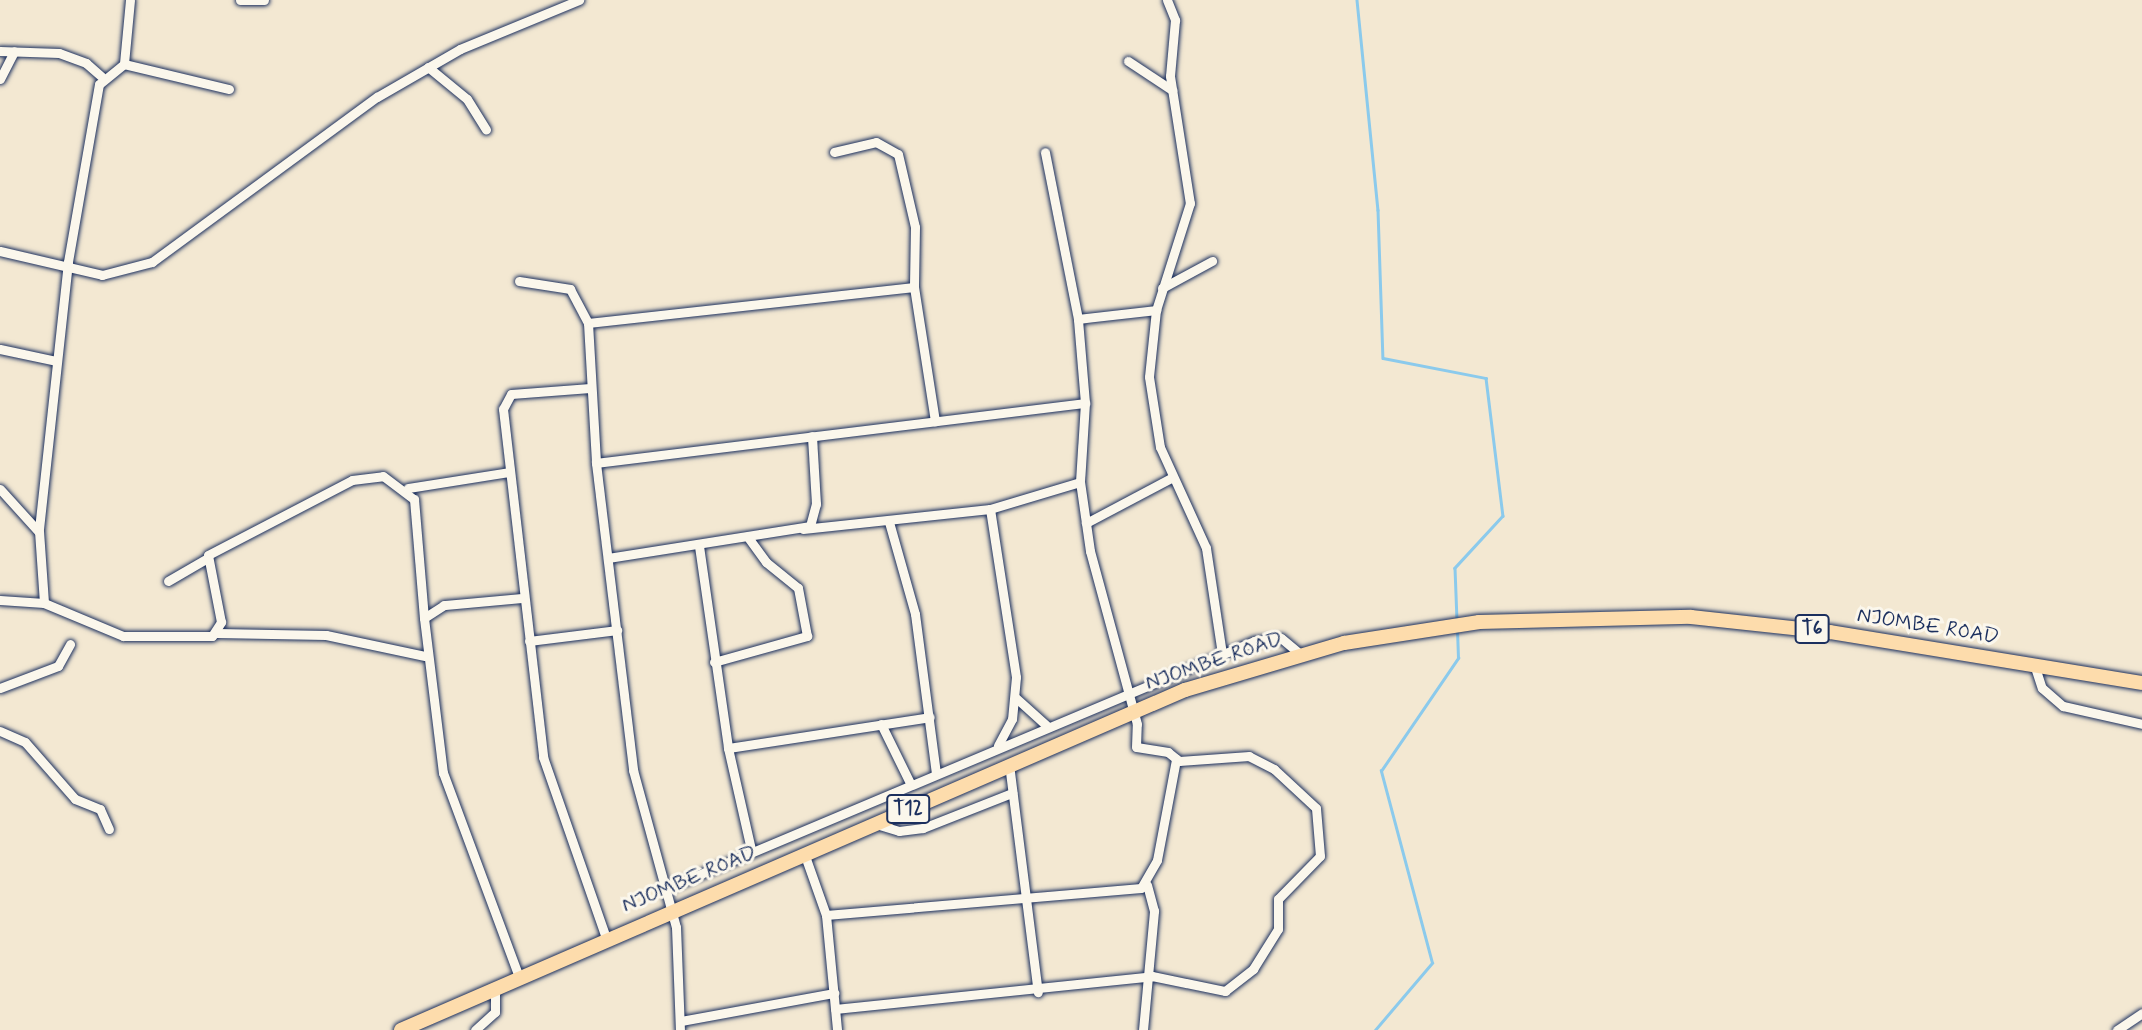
<!DOCTYPE html>
<style>
body{margin:0}
#map{position:relative;width:2142px;height:1030px;overflow:hidden;background:#f3e8d2;font-family:Mynerve,sans-serif}
div>[style]{position:absolute}
.stream>*{height:2.5px;margin:-1.25px;padding:0 1.25px;transform-origin:1.25px;border-radius:1.25px;background:#8bcaec}
.roads{filter:drop-shadow(0 0 2px #1b2f5e) drop-shadow(0 0 2px #1b2f5e)}
.minor>*{height:9px;margin:-4.5px;padding:0 4.5px;transform-origin:4.5px;border-radius:4.5px;background:#fbf7ec}
.trunk>*{height:14px;margin:-7px;padding:0 7px;transform-origin:7px;border-radius:7px;background:#fddcac}
span{translate:-50% -50%;white-space:nowrap;text-align:center;line-height:1.15;-webkit-text-stroke:6px #fbf7ec;paint-order:stroke}
.shield-label span{padding:2px 5px;background:#fbf7ec;border:2px solid;border-radius:5px;-webkit-text-stroke-width:0}
.shield-label{font-size:19px;color:#1b2f5e;font-weight:700}
.street-label{font-size:21px;color:#1b2f5e}
</style>
<div id="map">
<div class="stream">
<div style="left:1357px;top:0;width:211px;rotate:84.3deg"></div>
<div style="left:1378px;top:210px;width:148px;rotate:88.1deg"></div>
<div style="left:1383px;top:358px;width:105px;rotate:11deg"></div>
<div style="left:1486px;top:378px;width:139px;rotate:83deg"></div>
<div style="left:1503px;top:516px;width:71px;rotate:132.7deg"></div>
<div style="left:1455px;top:568px;width:51px;rotate:87.8deg"></div>
<div style="left:1375px;top:1030px;width:88px;rotate:-49.6deg"></div>
<div style="left:1432px;top:963px;width:199px;rotate:-104.9deg"></div>
<div style="left:1381px;top:771px;width:137px;rotate:-55.7deg"></div>
<div style="left:1458px;top:658px;width:28px;rotate:-92deg"></div>
</div>
<div class="roads">
<div class="minor">
<div style="left:130px;top:0;width:64px;rotate:95.4deg"></div>
<div style="left:124px;top:64px;width:32px;rotate:141deg"></div>
<div style="left:99px;top:84px;width:181px;rotate:99.9deg"></div>
<div style="left:68px;top:262px;width:271px;rotate:96.2deg"></div>
<div style="left:39px;top:531px;width:72px;rotate:86deg"></div>
<div style="left:44px;top:603px;width:86px;rotate:22.7deg"></div>
<div style="left:123px;top:636px;width:89px"></div>
<div style="left:212px;top:636px;width:17px;rotate:-57deg"></div>
<div style="left:221px;top:622px;width:68px;rotate:-101deg"></div>
<div style="left:208px;top:555px;width:162px;rotate:-27.5deg"></div>
<div style="left:352px;top:480px;width:31px;rotate:-7deg"></div>
<div style="left:383px;top:476px;width:39px;rotate:37deg"></div>
<div style="left:414px;top:499px;width:119px;rotate:85.2deg"></div>
<div style="left:240px;top:0;width:24px"></div>
<div style="left:1167px;top:0;width:22px;rotate:68deg"></div>
<div style="left:1175px;top:20px;width:56px;rotate:95.1deg"></div>
<div style="left:1170px;top:76px;width:129px;rotate:81.1deg"></div>
<div style="left:1190px;top:203px;width:112px;rotate:107.6deg"></div>
<div style="left:1156px;top:310px;width:67px;rotate:96deg"></div>
<div style="left:1149px;top:377px;width:71px;rotate:81.1deg"></div>
<div style="left:1160px;top:447px;width:111px;rotate:65.5deg"></div>
<div style="left:1206px;top:548px;width:107px;rotate:81.4deg"></div>
<div style="left:0;top:51px;width:59px;rotate:1.9deg"></div>
<div style="left:59px;top:53px;width:29px;rotate:20deg"></div>
<div style="left:86px;top:63px;width:21px;rotate:41deg"></div>
<div style="left:1128px;top:61px;width:53px;rotate:33.4deg"></div>
<div style="left:124px;top:64px;width:108px;rotate:13.4deg"></div>
<div style="left:428px;top:67px;width:50px;rotate:39.4deg"></div>
<div style="left:467px;top:99px;width:36px;rotate:58deg"></div>
<div style="left:0;top:79px;width:31px;rotate:-63deg"></div>
<div style="left:834px;top:152px;width:43px;rotate:-13.4deg"></div>
<div style="left:876px;top:142px;width:25px;rotate:29deg"></div>
<div style="left:898px;top:154px;width:75px;rotate:76.9deg"></div>
<div style="left:915px;top:227px;width:60px;rotate:91deg"></div>
<div style="left:0;top:251px;width:105px;rotate:13.2deg"></div>
<div style="left:102px;top:275px;width:52px;rotate:-14.6deg"></div>
<div style="left:152px;top:262px;width:279px;rotate:-36.3deg"></div>
<div style="left:377px;top:97px;width:96px;rotate:-30deg"></div>
<div style="left:460px;top:49px;width:129px;rotate:-22.4deg"></div>
<div style="left:519px;top:281px;width:52px;rotate:8.9deg"></div>
<div style="left:570px;top:289px;width:38px;rotate:62deg"></div>
<div style="left:588px;top:323px;width:140px;rotate:86.7deg"></div>
<div style="left:596px;top:463px;width:309px;rotate:83.1deg"></div>
<div style="left:633px;top:770px;width:163px;rotate:74.7deg"></div>
<div style="left:676px;top:927px;width:103px;rotate:87.8deg"></div>
<div style="left:1162px;top:288px;width:57px;rotate:-28.4deg"></div>
<div style="left:1078px;top:319px;width:79px;rotate:-6.6deg"></div>
<div style="left:588px;top:323px;width:328px;rotate:-6.3deg"></div>
<div style="left:914px;top:287px;width:136px;rotate:81.1deg"></div>
<div style="left:0;top:349px;width:57px;rotate:12.1deg"></div>
<div style="left:590px;top:388px;width:79px;rotate:175.7deg"></div>
<div style="left:511px;top:394px;width:17px;rotate:118deg"></div>
<div style="left:503px;top:409px;width:350px;rotate:83.4deg"></div>
<div style="left:543px;top:757px;width:192px;rotate:70.8deg"></div>
<div style="left:596px;top:463px;width:493px;rotate:-7deg"></div>
<div style="left:408px;top:488px;width:102px;rotate:-9deg"></div>
<div style="left:0;top:489px;width:57px;rotate:47.9deg"></div>
<div style="left:990px;top:509px;width:170px;rotate:81.2deg"></div>
<div style="left:1016px;top:677px;width:42px;rotate:95.4deg"></div>
<div style="left:1012px;top:719px;width:30px;rotate:118deg"></div>
<div style="left:889px;top:522px;width:96px;rotate:74.2deg"></div>
<div style="left:915px;top:614px;width:160px;rotate:82.5deg"></div>
<div style="left:1086px;top:523px;width:96px;rotate:-27.9deg"></div>
<div style="left:803px;top:529px;width:188px;rotate:-6.1deg"></div>
<div style="left:990px;top:509px;width:94px;rotate:-16.7deg"></div>
<div style="left:699px;top:546px;width:204px;rotate:81.8deg"></div>
<div style="left:728px;top:748px;width:104px;rotate:77.2deg"></div>
<div style="left:608px;top:558px;width:205px;rotate:-9deg"></div>
<div style="left:810px;top:526px;width:23px;rotate:-75deg"></div>
<div style="left:816px;top:504px;width:68px;rotate:-93.4deg"></div>
<div style="left:168px;top:581px;width:44px;rotate:-30.1deg"></div>
<div style="left:0;top:600px;width:44px;rotate:3.9deg"></div>
<div style="left:217px;top:633px;width:109px;rotate:1.1deg"></div>
<div style="left:326px;top:635px;width:101px;rotate:12deg"></div>
<div style="left:529px;top:641px;width:89px;rotate:-7.1deg"></div>
<div style="left:714px;top:662px;width:97px;rotate:-15.6deg"></div>
<div style="left:807px;top:636px;width:49px;rotate:-100.6deg"></div>
<div style="left:798px;top:588px;width:41px;rotate:-140.9deg"></div>
<div style="left:766px;top:562px;width:29px;rotate:-126deg"></div>
<div style="left:2034px;top:664px;width:25px;rotate:72deg"></div>
<div style="left:2042px;top:688px;width:28px;rotate:41deg"></div>
<div style="left:2063px;top:706px;width:81px;rotate:12.8deg"></div>
<div style="left:0;top:688px;width:62px;rotate:-20.8deg"></div>
<div style="left:58px;top:666px;width:25px;rotate:-61deg"></div>
<div style="left:1016px;top:698px;width:42px;rotate:42.1deg"></div>
<div style="left:881px;top:724px;width:68px;rotate:63.8deg"></div>
<div style="left:0;top:731px;width:27px;rotate:24deg"></div>
<div style="left:25px;top:742px;width:76px;rotate:48.7deg"></div>
<div style="left:75px;top:799px;width:27px;rotate:22deg"></div>
<div style="left:100px;top:809px;width:22px;rotate:66deg"></div>
<div style="left:728px;top:748px;width:204px;rotate:-8.7deg"></div>
<div style="left:1009px;top:764px;width:230px;rotate:82.8deg"></div>
<div style="left:876px;top:824px;width:24px;rotate:17deg"></div>
<div style="left:899px;top:831px;width:24px;rotate:-7deg"></div>
<div style="left:923px;top:828px;width:96px;rotate:-21.5deg"></div>
<div style="left:804px;top:853px;width:66px;rotate:70.5deg"></div>
<div style="left:826px;top:915px;width:116px;rotate:84.5deg"></div>
<div style="left:665px;top:889px;width:639px;rotate:-22.83deg"></div>
<div style="left:1254px;top:641px;width:27px;rotate:-6deg"></div>
<div style="left:1281px;top:638px;width:25px;rotate:40deg"></div>
<div style="left:826px;top:915px;width:316px;rotate:-4.9deg"></div>
<div style="left:1141px;top:888px;width:32px;rotate:-60deg"></div>
<div style="left:1157px;top:860px;width:103px;rotate:-79.3deg"></div>
<div style="left:519px;top:977px;width:218px;rotate:-110.4deg"></div>
<div style="left:443px;top:773px;width:156px;rotate:-97deg"></div>
<div style="left:424px;top:618px;width:24px;rotate:-33deg"></div>
<div style="left:444px;top:605px;width:79px;rotate:-5.1deg"></div>
<div style="left:835px;top:1009px;width:319px;rotate:-5.9deg"></div>
<div style="left:1152px;top:976px;width:75px;rotate:11.6deg"></div>
<div style="left:1225px;top:991px;width:36px;rotate:-38deg"></div>
<div style="left:1253px;top:969px;width:47px;rotate:-58deg"></div>
<div style="left:1278px;top:929px;width:30px;rotate:-90deg"></div>
<div style="left:1278px;top:899px;width:60px;rotate:-45.7deg"></div>
<div style="left:1320px;top:856px;width:48px;rotate:-94.8deg"></div>
<div style="left:1316px;top:808px;width:57px;rotate:-137.1deg"></div>
<div style="left:1274px;top:769px;width:28px;rotate:-153deg"></div>
<div style="left:1249px;top:756px;width:70px;rotate:175.9deg"></div>
<div style="left:1179px;top:761px;width:14px;rotate:-141deg"></div>
<div style="left:1168px;top:752px;width:32px;rotate:-171deg"></div>
<div style="left:1136px;top:747px;width:23px;rotate:-88deg"></div>
<div style="left:1137px;top:724px;width:179px;rotate:-105.2deg"></div>
<div style="left:1090px;top:551px;width:70px;rotate:-98.2deg"></div>
<div style="left:1080px;top:482px;width:79px;rotate:-86.4deg"></div>
<div style="left:1085px;top:403px;width:84px;rotate:-94.8deg"></div>
<div style="left:1078px;top:319px;width:170px;rotate:-101.2deg"></div>
<div style="left:681px;top:1021px;width:156px;rotate:-10.4deg"></div>
<div style="left:475px;top:1030px;width:27px;rotate:-42deg"></div>
<div style="left:495px;top:1012px;width:24px;rotate:-90deg"></div>
<div style="left:1143px;top:1030px;width:120px;rotate:-84.7deg"></div>
<div style="left:1154px;top:911px;width:27px;rotate:-105deg"></div>
<div style="left:2117px;top:1030px;width:30px;rotate:-34deg"></div>
</div>
<div class="trunk">
<div style="left:401px;top:1030px;width:855px;rotate:-23.45deg"></div>
<div style="left:1185px;top:690px;width:166px;rotate:-16.5deg"></div>
<div style="left:1344px;top:643px;width:137px;rotate:-8.8deg"></div>
<div style="left:1479px;top:622px;width:212px;rotate:-1.4deg"></div>
<div style="left:1691px;top:617px;width:140px;rotate:6.2deg"></div>
<div style="left:1830px;top:632px;width:316px;rotate:9.3deg"></div>
</div>
</div>
<div class="shield-label">
<span style="left:1812px;top:629px">T6</span>
<span style="left:908px;top:809px">T12</span>
</div>
<div class="street-label">
<span style="left:1928px;top:626px;rotate:9deg">NJOMBE ROAD</span>
<span style="left:1214px;top:661px;rotate:-19deg">NJOMBE ROAD</span>
<span style="left:689px;top:879px;rotate:-23deg">NJOMBE ROAD</span>
</div>
</div>
